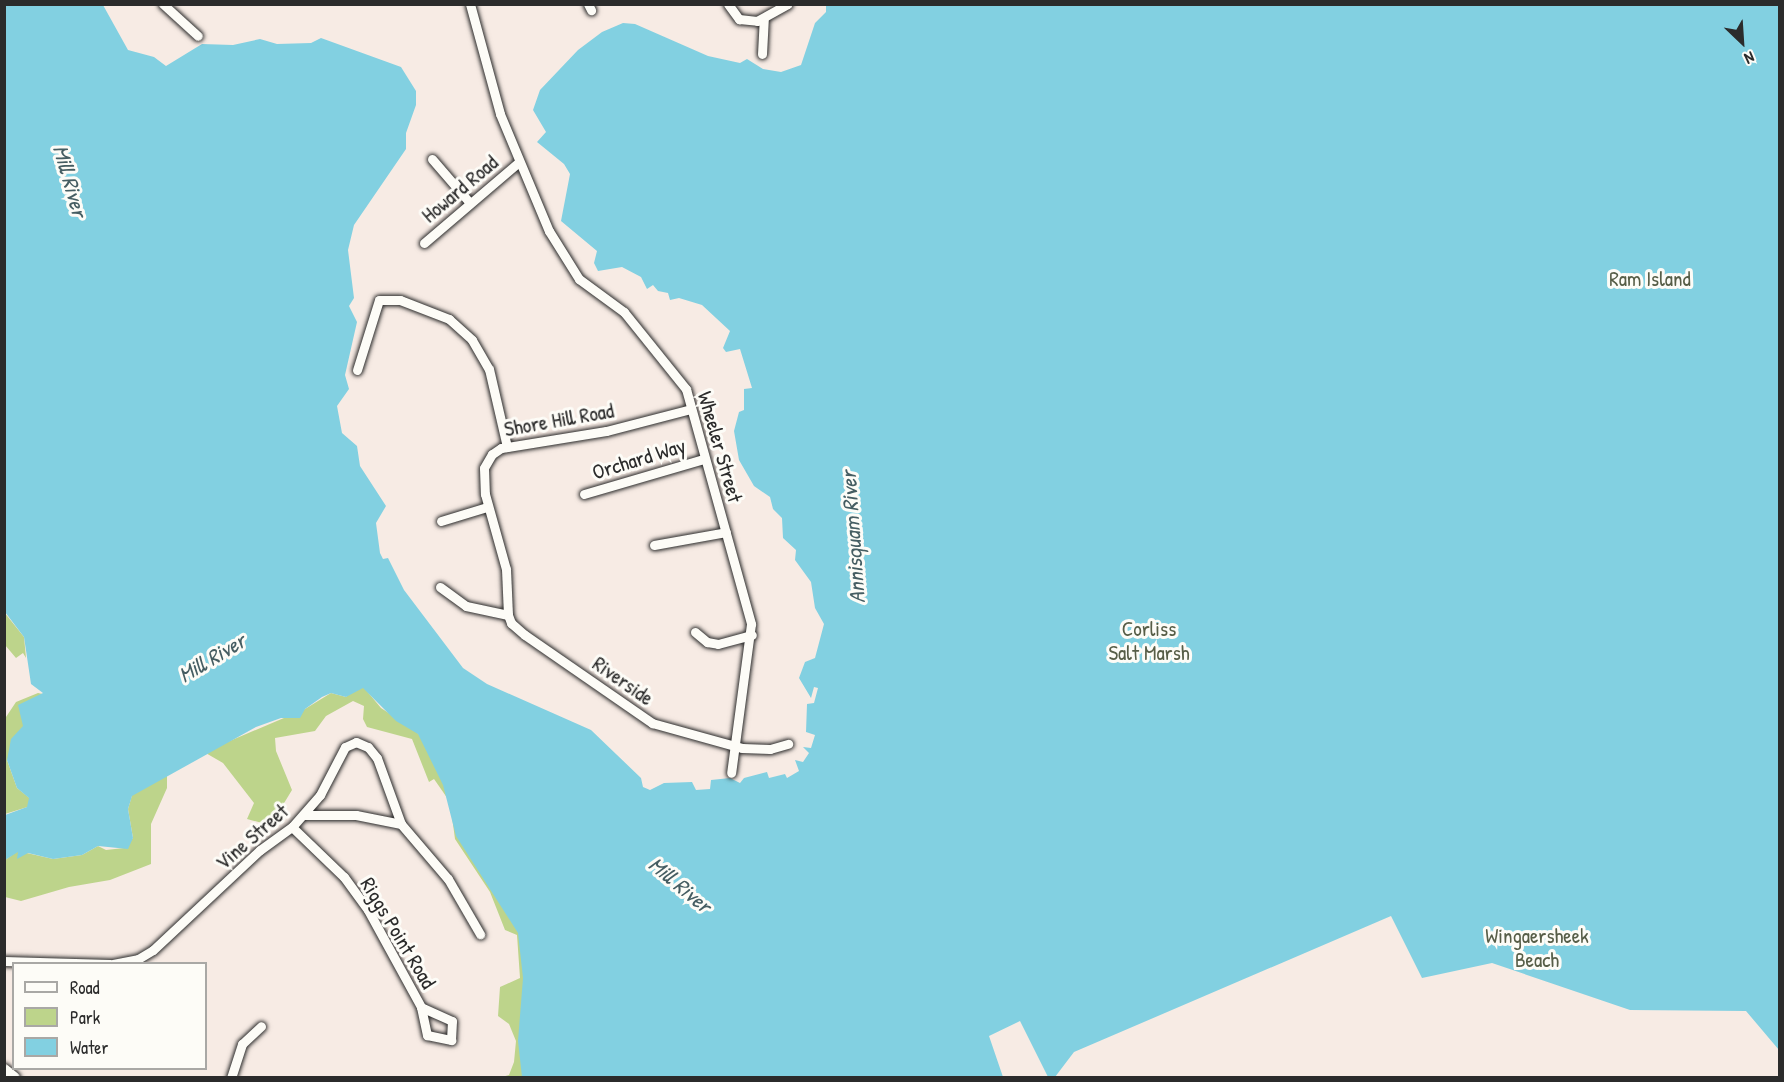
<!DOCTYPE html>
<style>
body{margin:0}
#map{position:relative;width:1784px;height:1082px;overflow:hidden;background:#f7ebe4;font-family:"Patrick Hand",sans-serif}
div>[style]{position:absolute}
.green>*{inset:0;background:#bdd48b}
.water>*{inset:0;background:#82d0e1}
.roads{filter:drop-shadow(0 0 2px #2b2b2b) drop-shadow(0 0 2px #2b2b2b)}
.street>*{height:9px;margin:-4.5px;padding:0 4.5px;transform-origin:4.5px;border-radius:4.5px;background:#fdfcf7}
.secondary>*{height:12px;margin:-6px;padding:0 6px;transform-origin:6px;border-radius:6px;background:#fdfcf7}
span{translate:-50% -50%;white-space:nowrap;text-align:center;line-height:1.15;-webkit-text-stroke:6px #fdfcf7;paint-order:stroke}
.street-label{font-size:21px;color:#2b2b2b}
.park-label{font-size:21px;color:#575e48}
.water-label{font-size:22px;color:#455d62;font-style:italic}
.frame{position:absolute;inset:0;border:6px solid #2b2b2b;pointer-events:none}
.legend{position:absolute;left:12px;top:962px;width:195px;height:108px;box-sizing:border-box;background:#fdfcf7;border:2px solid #a9a8a5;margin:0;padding:8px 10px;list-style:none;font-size:18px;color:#2b2b2b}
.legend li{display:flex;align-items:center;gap:12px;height:30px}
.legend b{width:30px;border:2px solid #a9a8a5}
.north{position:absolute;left:1712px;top:12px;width:60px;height:60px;-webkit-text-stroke:4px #fdfcf7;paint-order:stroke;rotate:155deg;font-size:16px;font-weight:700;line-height:24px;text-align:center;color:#2b2b2b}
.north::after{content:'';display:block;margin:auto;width:21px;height:27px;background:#2b2b2b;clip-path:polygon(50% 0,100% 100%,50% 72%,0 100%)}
</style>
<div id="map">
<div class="green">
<div style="clip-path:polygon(4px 612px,24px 637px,26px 658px,23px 653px,16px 658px,5px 645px)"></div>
<div style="clip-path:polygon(361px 684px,381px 708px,413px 729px,800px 1077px,502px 1077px,509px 1075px,514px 1062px,516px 1041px,509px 1024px,498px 1016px,500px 987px,520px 978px,517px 935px,505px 930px,490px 892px,455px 839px,450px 802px,434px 779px,429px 782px,412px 739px,367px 727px,363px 719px,364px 706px,353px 701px,326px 716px,315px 731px,275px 738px,276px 751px,292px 790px,275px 818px,262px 823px,247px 819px,254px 803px,223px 763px,204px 752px,305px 709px,331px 693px,346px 697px)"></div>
<div style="clip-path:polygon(38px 693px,47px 695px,7px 760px,17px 788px,37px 804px,5px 814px,4px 720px,16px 702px)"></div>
<div style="clip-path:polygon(167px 774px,167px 788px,151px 824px,151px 864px,110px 880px,69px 887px,21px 901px,5px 897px,5px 860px,18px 851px,53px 859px,82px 855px,98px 846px,106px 850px,124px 848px,133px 838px,128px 809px,133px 792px)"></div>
</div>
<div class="water">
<div style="clip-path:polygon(5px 4px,103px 5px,128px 50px,154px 57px,166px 66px,202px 44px,233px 45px,260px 39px,277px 44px,311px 43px,321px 38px,401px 67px,416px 91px,416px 105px,406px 133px,406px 149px,354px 225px,348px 250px,354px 298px,349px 306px,357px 322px,345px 375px,349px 389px,337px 406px,342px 433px,357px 446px,360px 466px,386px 506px,376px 523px,380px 553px,383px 559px,388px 558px,404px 590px,463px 668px,487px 684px,591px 730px,641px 778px,643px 787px,650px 790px,664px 783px,692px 782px,696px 790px,710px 789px,711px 780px,730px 778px,740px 783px,744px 778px,767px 772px,769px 778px,785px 774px,787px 778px,799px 771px,795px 760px,803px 762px,809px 753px,803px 747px,811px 748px,815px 735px,806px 732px,807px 704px,814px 703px,818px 688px,814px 687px,811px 698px,799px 678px,805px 662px,815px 658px,824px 624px,815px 608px,811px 582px,795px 560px,796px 550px,783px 538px,782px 518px,773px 509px,770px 497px,754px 486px,739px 460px,734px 431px,739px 412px,744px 410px,744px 389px,752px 388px,740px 349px,726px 352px,723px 348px,730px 331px,702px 305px,679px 298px,670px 300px,668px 293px,658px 291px,653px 285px,647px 289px,641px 277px,622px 267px,598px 271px,594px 263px,597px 251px,561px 221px,570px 174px,564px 164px,537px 142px,546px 132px,533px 110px,540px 90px,578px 50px,602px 32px,623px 23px,635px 24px,708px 56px,740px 63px,747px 59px,763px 69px,781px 72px,801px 65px,815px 23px,826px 12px,826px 5px,1779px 5px,1779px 1050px,1746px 1011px,1630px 1010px,1492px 963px,1422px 978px,1391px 916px,1074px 1052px,1055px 1077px,1048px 1077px,1020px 1021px,989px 1036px,1003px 1077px,522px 1077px,518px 1041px,523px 978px,518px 933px,456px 836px,443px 785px,418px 734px,396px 721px,363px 688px,346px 697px,331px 693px,322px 697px,305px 709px,300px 718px,281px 718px,256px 727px,132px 796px,128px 809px,133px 838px,128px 849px,98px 846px,82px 855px,53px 859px,28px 853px,17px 859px,18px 852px,5px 860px,5px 815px,27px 807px,29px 798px,17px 788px,7px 760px,11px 739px,23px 726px,18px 705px,43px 693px,31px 684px,24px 637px,5px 612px)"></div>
</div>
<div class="roads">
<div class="street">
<div style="left:163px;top:4px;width:47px;rotate:42.4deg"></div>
<div style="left:470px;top:4px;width:114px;rotate:74.7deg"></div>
<div style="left:500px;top:114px;width:127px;rotate:67.3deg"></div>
<div style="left:549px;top:231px;width:57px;rotate:58deg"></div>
<div style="left:579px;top:279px;width:56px;rotate:36.3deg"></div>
<div style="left:624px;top:312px;width:99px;rotate:51.2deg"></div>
<div style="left:686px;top:389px;width:244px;rotate:74.5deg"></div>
<div style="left:751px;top:624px;width:150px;rotate:97.6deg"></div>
<div style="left:588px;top:4px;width:7px;rotate:63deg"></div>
<div style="left:728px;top:4px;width:19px;rotate:54deg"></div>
<div style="left:739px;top:19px;width:18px;rotate:6deg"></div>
<div style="left:757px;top:21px;width:35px;rotate:-29deg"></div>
<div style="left:762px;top:54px;width:34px;rotate:-87deg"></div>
<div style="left:432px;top:159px;width:58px;rotate:49.2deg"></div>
<div style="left:424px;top:243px;width:125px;rotate:-40.5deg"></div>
<div style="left:357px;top:370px;width:73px;rotate:-72.6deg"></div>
<div style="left:379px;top:300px;width:21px"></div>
<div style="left:400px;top:300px;width:53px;rotate:21.2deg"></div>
<div style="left:449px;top:319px;width:31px;rotate:42deg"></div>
<div style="left:472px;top:340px;width:34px;rotate:60deg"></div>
<div style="left:489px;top:369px;width:80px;rotate:77deg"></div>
<div style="left:691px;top:409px;width:88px;rotate:165.5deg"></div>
<div style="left:606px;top:431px;width:106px;rotate:170.8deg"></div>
<div style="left:501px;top:448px;width:11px;rotate:146deg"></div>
<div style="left:492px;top:454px;width:16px;rotate:120deg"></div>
<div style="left:484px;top:468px;width:26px;rotate:88deg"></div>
<div style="left:485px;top:494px;width:78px;rotate:74.4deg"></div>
<div style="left:506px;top:569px;width:46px;rotate:87.5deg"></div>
<div style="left:508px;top:615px;width:9px;rotate:69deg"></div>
<div style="left:511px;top:623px;width:18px;rotate:41deg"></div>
<div style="left:525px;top:635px;width:155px;rotate:34.7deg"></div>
<div style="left:652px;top:723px;width:93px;rotate:15.5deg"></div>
<div style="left:742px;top:748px;width:28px;rotate:2deg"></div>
<div style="left:770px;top:749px;width:19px;rotate:-16deg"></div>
<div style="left:584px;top:494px;width:125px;rotate:-16.3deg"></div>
<div style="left:441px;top:521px;width:48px;rotate:-16.9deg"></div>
<div style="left:654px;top:545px;width:73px;rotate:-10.2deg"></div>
<div style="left:440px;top:587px;width:32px;rotate:36deg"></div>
<div style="left:466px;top:606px;width:43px;rotate:12.1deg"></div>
<div style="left:695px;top:632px;width:16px;rotate:40deg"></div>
<div style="left:707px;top:642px;width:11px;rotate:10deg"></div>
<div style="left:718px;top:644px;width:35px;rotate:-15deg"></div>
<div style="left:304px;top:815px;width:52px"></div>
<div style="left:356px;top:815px;width:46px;rotate:11.3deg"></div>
<div style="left:292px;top:827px;width:72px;rotate:43.9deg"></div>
<div style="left:344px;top:877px;width:41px;rotate:54deg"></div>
<div style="left:368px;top:910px;width:111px;rotate:61.3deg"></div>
<div style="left:421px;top:1007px;width:29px;rotate:78deg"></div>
<div style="left:427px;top:1035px;width:25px;rotate:12deg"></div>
<div style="left:451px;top:1040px;width:19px;rotate:-87deg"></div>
<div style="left:452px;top:1021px;width:34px;rotate:-156deg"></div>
<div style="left:4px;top:961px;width:106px;rotate:1.6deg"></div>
<div style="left:113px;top:964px;width:25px;rotate:-11deg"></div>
<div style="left:138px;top:959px;width:17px;rotate:-31deg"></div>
<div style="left:153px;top:950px;width:146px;rotate:-43.1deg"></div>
<div style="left:260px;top:850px;width:39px;rotate:-36deg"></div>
<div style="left:292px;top:827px;width:43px;rotate:-48.8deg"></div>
<div style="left:320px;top:795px;width:54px;rotate:-62.5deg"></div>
<div style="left:345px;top:747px;width:12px;rotate:-24deg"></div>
<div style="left:356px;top:742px;width:13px;rotate:23deg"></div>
<div style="left:368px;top:747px;width:14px;rotate:51deg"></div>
<div style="left:377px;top:758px;width:70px;rotate:70deg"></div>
<div style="left:401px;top:824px;width:72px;rotate:49.5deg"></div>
<div style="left:448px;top:879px;width:64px;rotate:59.8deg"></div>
<div style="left:231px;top:1078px;width:36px;rotate:-72deg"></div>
<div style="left:242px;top:1044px;width:26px;rotate:-43deg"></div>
</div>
<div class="secondary">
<div style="left:4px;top:1070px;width:13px;rotate:39deg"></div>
</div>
</div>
<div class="street-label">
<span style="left:460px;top:189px;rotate:-40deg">Howard Road</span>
<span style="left:559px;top:420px;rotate:-10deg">Shore Hill Road</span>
<span style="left:720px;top:447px;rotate:74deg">Wheeler Street</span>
<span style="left:639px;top:459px;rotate:-17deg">Orchard Way</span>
<span style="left:623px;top:681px;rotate:35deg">Riverside</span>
<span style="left:252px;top:837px;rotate:-41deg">Vine Street</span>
<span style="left:398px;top:933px;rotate:59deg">Riggs Point Road</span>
</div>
<div class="park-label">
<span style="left:1650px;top:279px">Ram Island</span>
<span style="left:1149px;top:641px">Corliss<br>Salt Marsh</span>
<span style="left:1537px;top:948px">Wingaersheek<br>Beach</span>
</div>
<div class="water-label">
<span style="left:70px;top:181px;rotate:74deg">Mill River</span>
<span style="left:853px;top:537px;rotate:-94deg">Annisquam River</span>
<span style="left:212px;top:658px;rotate:-31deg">Mill River</span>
<span style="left:680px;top:885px;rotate:40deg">Mill River</span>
</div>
<div class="frame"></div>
<ul class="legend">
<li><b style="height:8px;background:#fdfcf7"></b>Road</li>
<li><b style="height:16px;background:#bdd48b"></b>Park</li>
<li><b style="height:16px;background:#82d0e1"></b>Water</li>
</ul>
<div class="north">N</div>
</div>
